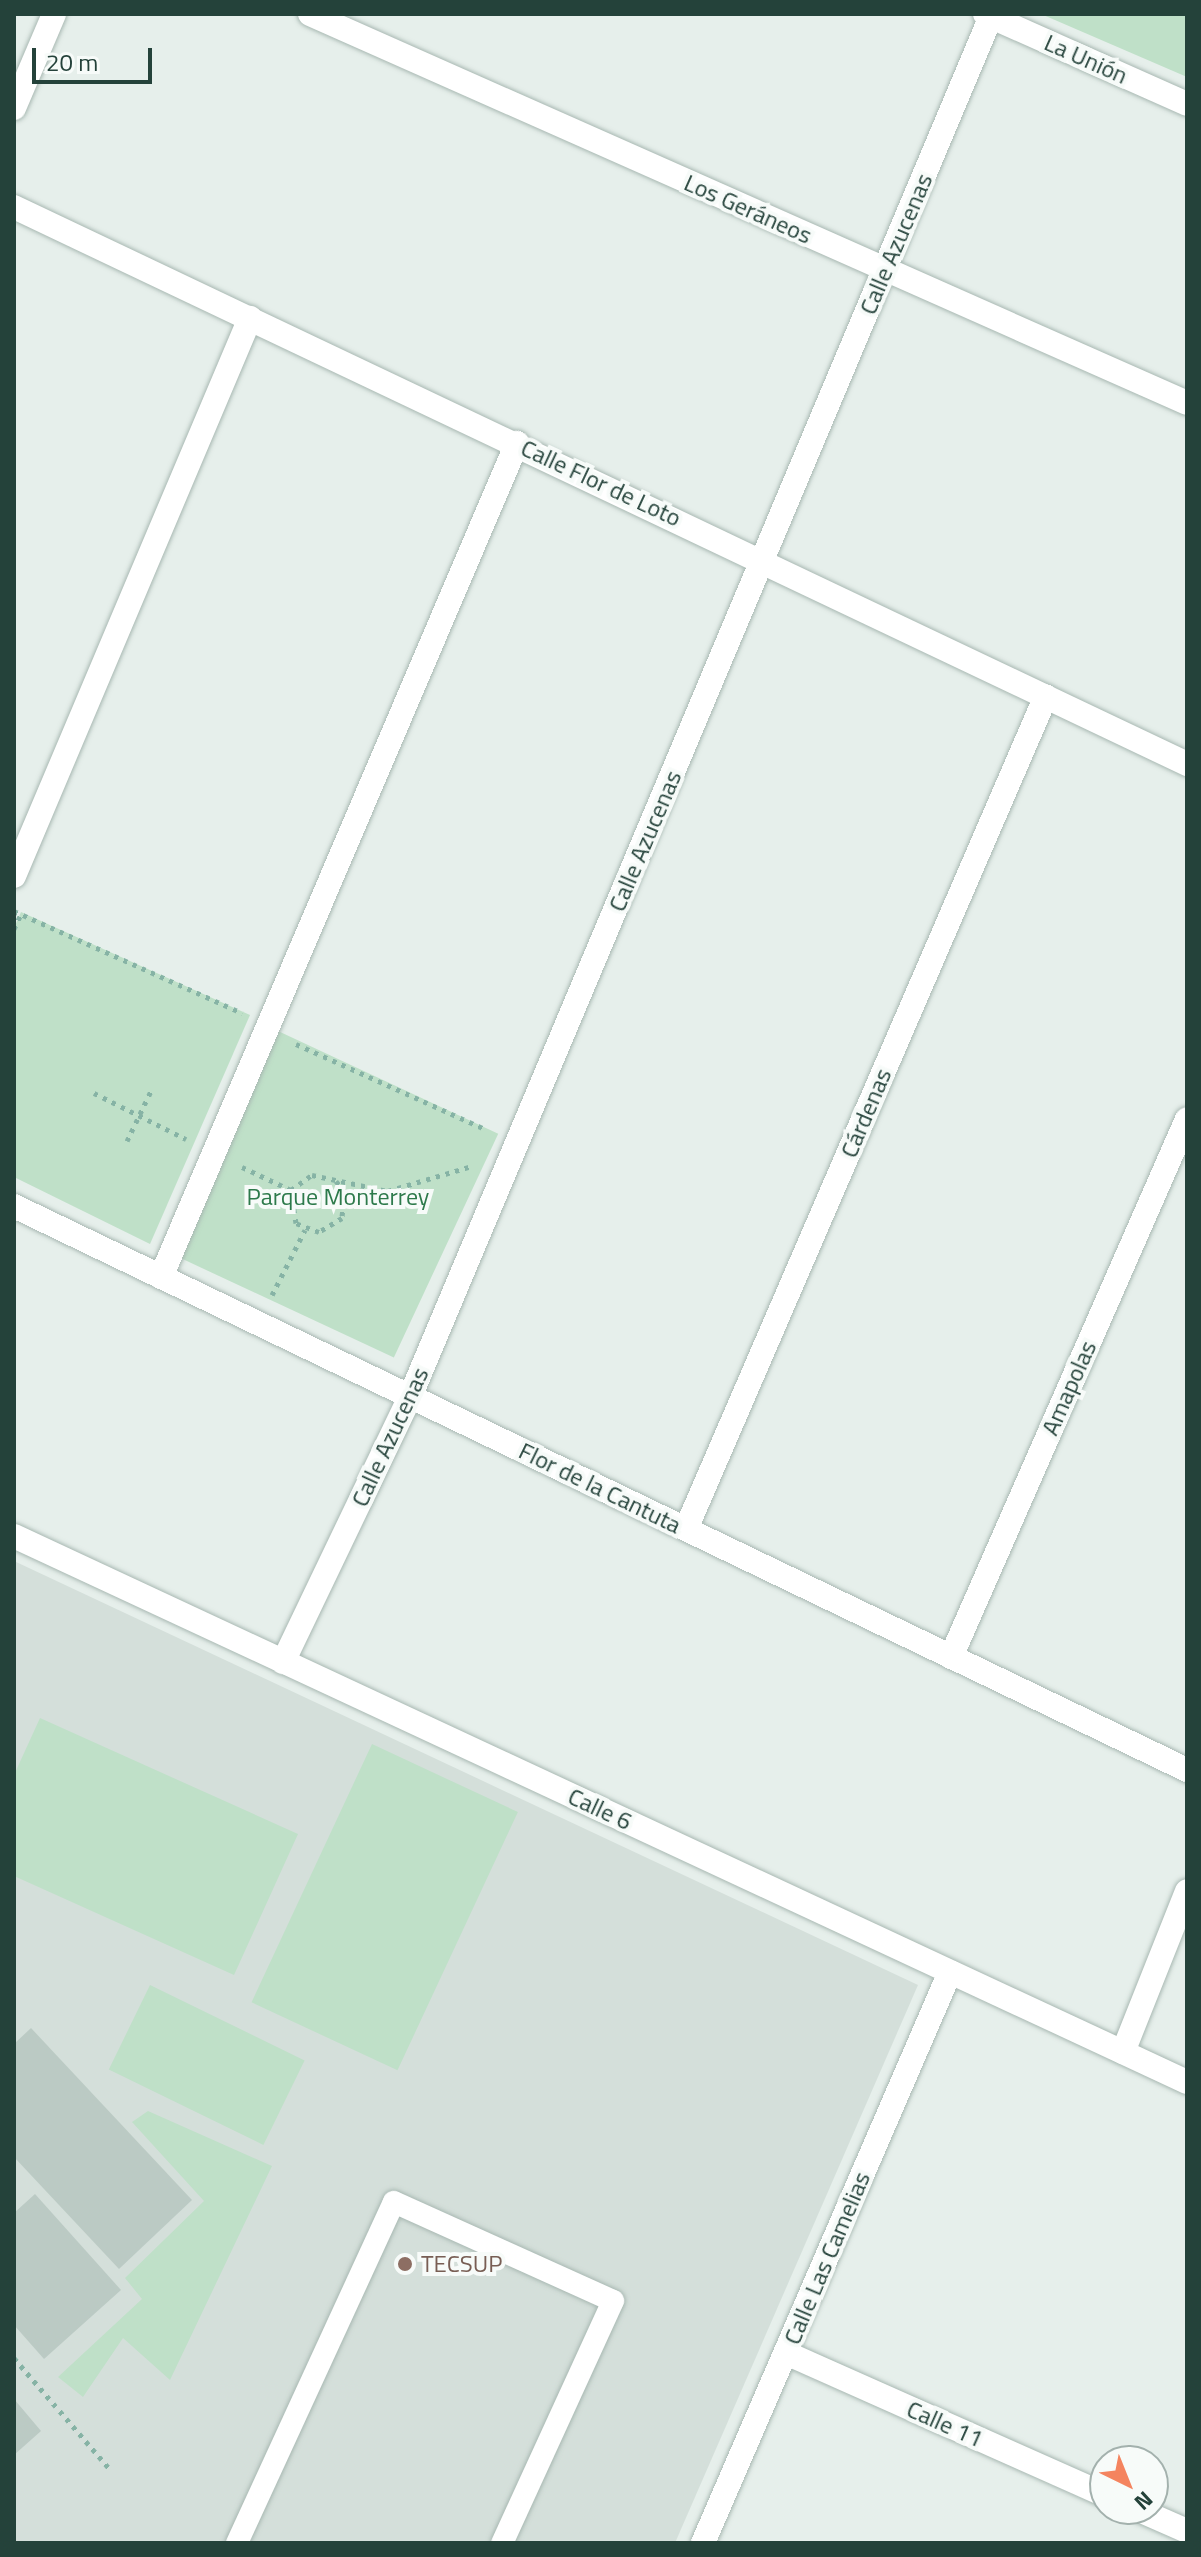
<!DOCTYPE html>
<meta charset="utf-8">
<style>
body{margin:0}
#map{position:relative;width:1201px;height:2557px;overflow:hidden;background:#e6efeb;font-family:"Titillium Web",sans-serif}
div>[style]{position:absolute}
.built>*{inset:0;background:#d4dfda}
.green>*{inset:0;background:#bfe0c8;transform-origin:0 0}
.building>*{inset:0;background:#bbcac4}
.path>*{height:5px;margin-top:-2.5px;transform-origin:0;background:repeating-linear-gradient(90deg,#86b3a5 0 4px,transparent 0 10px)}
.roads{filter:drop-shadow(0 0 2px #a8b8b2) drop-shadow(0 0 2px #a8b8b2)}
.service>*{height:22px;margin:-11px;padding:0 11px;transform-origin:11px;border-radius:11px;background:#fff}
.minor>*{height:24px;margin:-12px;padding:0 12px;transform-origin:12px;border-radius:12px;background:#fff}
.dots>*{width:22px;height:22px;translate:-50% -50%;box-sizing:border-box;border:4px solid #f7fbf9;border-radius:50%}
span{translate:-50% -50%;white-space:nowrap;text-align:center;line-height:1.15;-webkit-text-stroke:8px #f7fbf9;paint-order:stroke}
.street-label{font-size:24px;color:#24423a}
.park-label{font-size:24px;color:#2d7a4b}
.education-label{font-size:24px;color:#785e54}
.left{translate:0 -50%;text-align:left}
.frame{position:absolute;inset:0;border:16px solid #24423a;pointer-events:none}
.north{position:absolute;left:1089px;top:2445px;width:80px;height:80px;box-sizing:border-box;background:#f7fbf9;border:2px solid #a3b1ad;border-radius:50%;rotate:137deg;font-size:22px;font-weight:700;line-height:32px;text-align:center;color:#24423a}
.north::after{content:'';display:block;margin:auto;width:28px;height:36px;background:#f4845f;clip-path:polygon(50% 0,100% 100%,50% 72%,0 100%)}
.scale{position:absolute;left:32px;top:48px;width:120px;height:36px;box-sizing:border-box;border:4px solid #24423a;border-top:0;padding-left:10px;font-size:24px;line-height:28px;white-space:nowrap;color:#24423a;-webkit-text-stroke:6px #f7fbf9;paint-order:stroke}
</style>
<div id="map">
<div class="built">
<div style="clip-path:polygon(14px 1561px,918px 1985px,675px 2543px,14px 2543px)"></div>
</div>
<div class="green">
<div style="clip-path:polygon(1041px 14px,1187px 14px,1187px 77px)"></div>
<div style="clip-path:polygon(21px 912px,250px 1015px,150px 1244px,14px 1177px,14px 928px)"></div>
<div style="left:278px;top:1031px;width:243px;height:247px;rotate:25deg"></div>
<div style="clip-path:polygon(40px 1718px,298px 1834px,234px 1975px,14px 1876px,14px 1775px)"></div>
<div style="left:372px;top:1744px;width:161px;height:285px;rotate:25deg"></div>
<div style="left:150px;top:1985px;width:172px;height:94px;rotate:26deg"></div>
<div style="clip-path:polygon(148px 2111px,272px 2166px,170px 2380px,123px 2338px,83px 2397px,58px 2377px,142px 2299px,125px 2278px,204px 2201px,132px 2122px)"></div>
</div>
<div class="building">
<div style="clip-path:polygon(31px 2028px,192px 2200px,119px 2269px,14px 2157px,14px 2044px)"></div>
<div style="clip-path:polygon(35px 2194px,121px 2290px,44px 2359px,14px 2325px,14px 2213px)"></div>
<div style="clip-path:polygon(14px 2399px,41px 2431px,14px 2455px)"></div>
</div>
<div class="path">
<div style="left:14px;top:911px;width:250px;rotate:24.1deg"></div>
<div style="left:14px;top:929px;width:17px;rotate:-65deg"></div>
<div style="left:296px;top:1044px;width:209px;rotate:24.2deg"></div>
<div style="left:94px;top:1093px;width:103px;rotate:26.6deg"></div>
<div style="left:127px;top:1141px;width:55px;rotate:-64.4deg"></div>
<div style="left:242px;top:1167px;width:54px;rotate:25.1deg"></div>
<div style="left:336px;top:1181px;width:14px;rotate:51deg"></div>
<div style="left:345px;top:1192px;width:26px;rotate:97deg"></div>
<div style="left:342px;top:1218px;width:27px;rotate:149deg"></div>
<div style="left:319px;top:1232px;width:25px;rotate:-159deg"></div>
<div style="left:296px;top:1223px;width:33px;rotate:-99deg"></div>
<div style="left:291px;top:1190px;width:26px;rotate:-36deg"></div>
<div style="left:312px;top:1175px;width:78px;rotate:11.9deg"></div>
<div style="left:388px;top:1191px;width:88px;rotate:-16.6deg"></div>
<div style="left:272px;top:1295px;width:73px;rotate:-63.1deg"></div>
<div style="left:14px;top:2358px;width:145px;rotate:49.2deg"></div>
</div>
<div class="roads">
<div class="service">
<div style="left:237px;top:2543px;width:375px;rotate:-65.3deg"></div>
<div style="left:394px;top:2202px;width:240px;rotate:24.3deg"></div>
<div style="left:613px;top:2301px;width:266px;rotate:114.6deg"></div>
</div>
<div class="minor">
<div style="left:310px;top:14px;width:959px;rotate:23.92deg"></div>
<div style="left:985px;top:14px;width:221px;rotate:24deg"></div>
<div style="left:14px;top:108px;width:102px;rotate:-66.9deg"></div>
<div style="left:14px;top:207px;width:1299px;rotate:25.4deg"></div>
<div style="left:14px;top:876px;width:606px;rotate:-67.07deg"></div>
<div style="left:14px;top:1206px;width:1302px;rotate:25.68deg"></div>
<div style="left:161px;top:1277px;width:907px;rotate:-66.88deg"></div>
<div style="left:686px;top:1529px;width:907px;rotate:-66.63deg"></div>
<div style="left:14px;top:1536px;width:1294px;rotate:24.96deg"></div>
<div style="left:951px;top:1657px;width:587px;rotate:-66.31deg"></div>
<div style="left:283px;top:1662px;width:294px;rotate:-64.4deg"></div>
<div style="left:410px;top:1397px;width:1500px;rotate:-67.18deg"></div>
<div style="left:1123px;top:2052px;width:173px;rotate:-68.3deg"></div>
<div style="left:786px;top:2353px;width:349px;rotate:24deg"></div>
<div style="left:1137px;top:2509px;width:55px;rotate:23.7deg"></div>
<div style="left:703px;top:2543px;width:622px;rotate:-66.61deg"></div>
</div>
</div>
<div class="dots">
<div style="left:405px;top:2264px;background:#8d6e63"></div>
</div>
<div class="street-label">
<span style="left:1086px;top:59px;rotate:24deg">La Unión</span>
<span style="left:748px;top:209px;rotate:24deg">Los Geráneos</span>
<span style="left:896px;top:244px;rotate:-67deg">Calle Azucenas</span>
<span style="left:601px;top:483px;rotate:25deg">Calle Flor de Loto</span>
<span style="left:645px;top:841px;rotate:-67deg">Calle Azucenas</span>
<span style="left:866px;top:1113px;rotate:-67deg">Cárdenas</span>
<span style="left:1069px;top:1388px;rotate:-66deg">Amapolas</span>
<span style="left:390px;top:1437px;rotate:-65deg">Calle Azucenas</span>
<span style="left:600px;top:1488px;rotate:26deg">Flor de la Cantuta</span>
<span style="left:600px;top:1809px;rotate:25deg">Calle 6</span>
<span style="left:827px;top:2258px;rotate:-67deg">Calle Las Camelias</span>
<span style="left:945px;top:2424px;rotate:24deg">Calle 11</span>
</div>
<div class="park-label">
<span style="left:338px;top:1197px">Parque Monterrey</span>
</div>
<div class="education-label">
<span class="left" style="left:421px;top:2264px">TECSUP</span>
</div>
<div class="frame"></div>
<div class="north">N</div>
<div class="scale">20 m</div>
</div>
